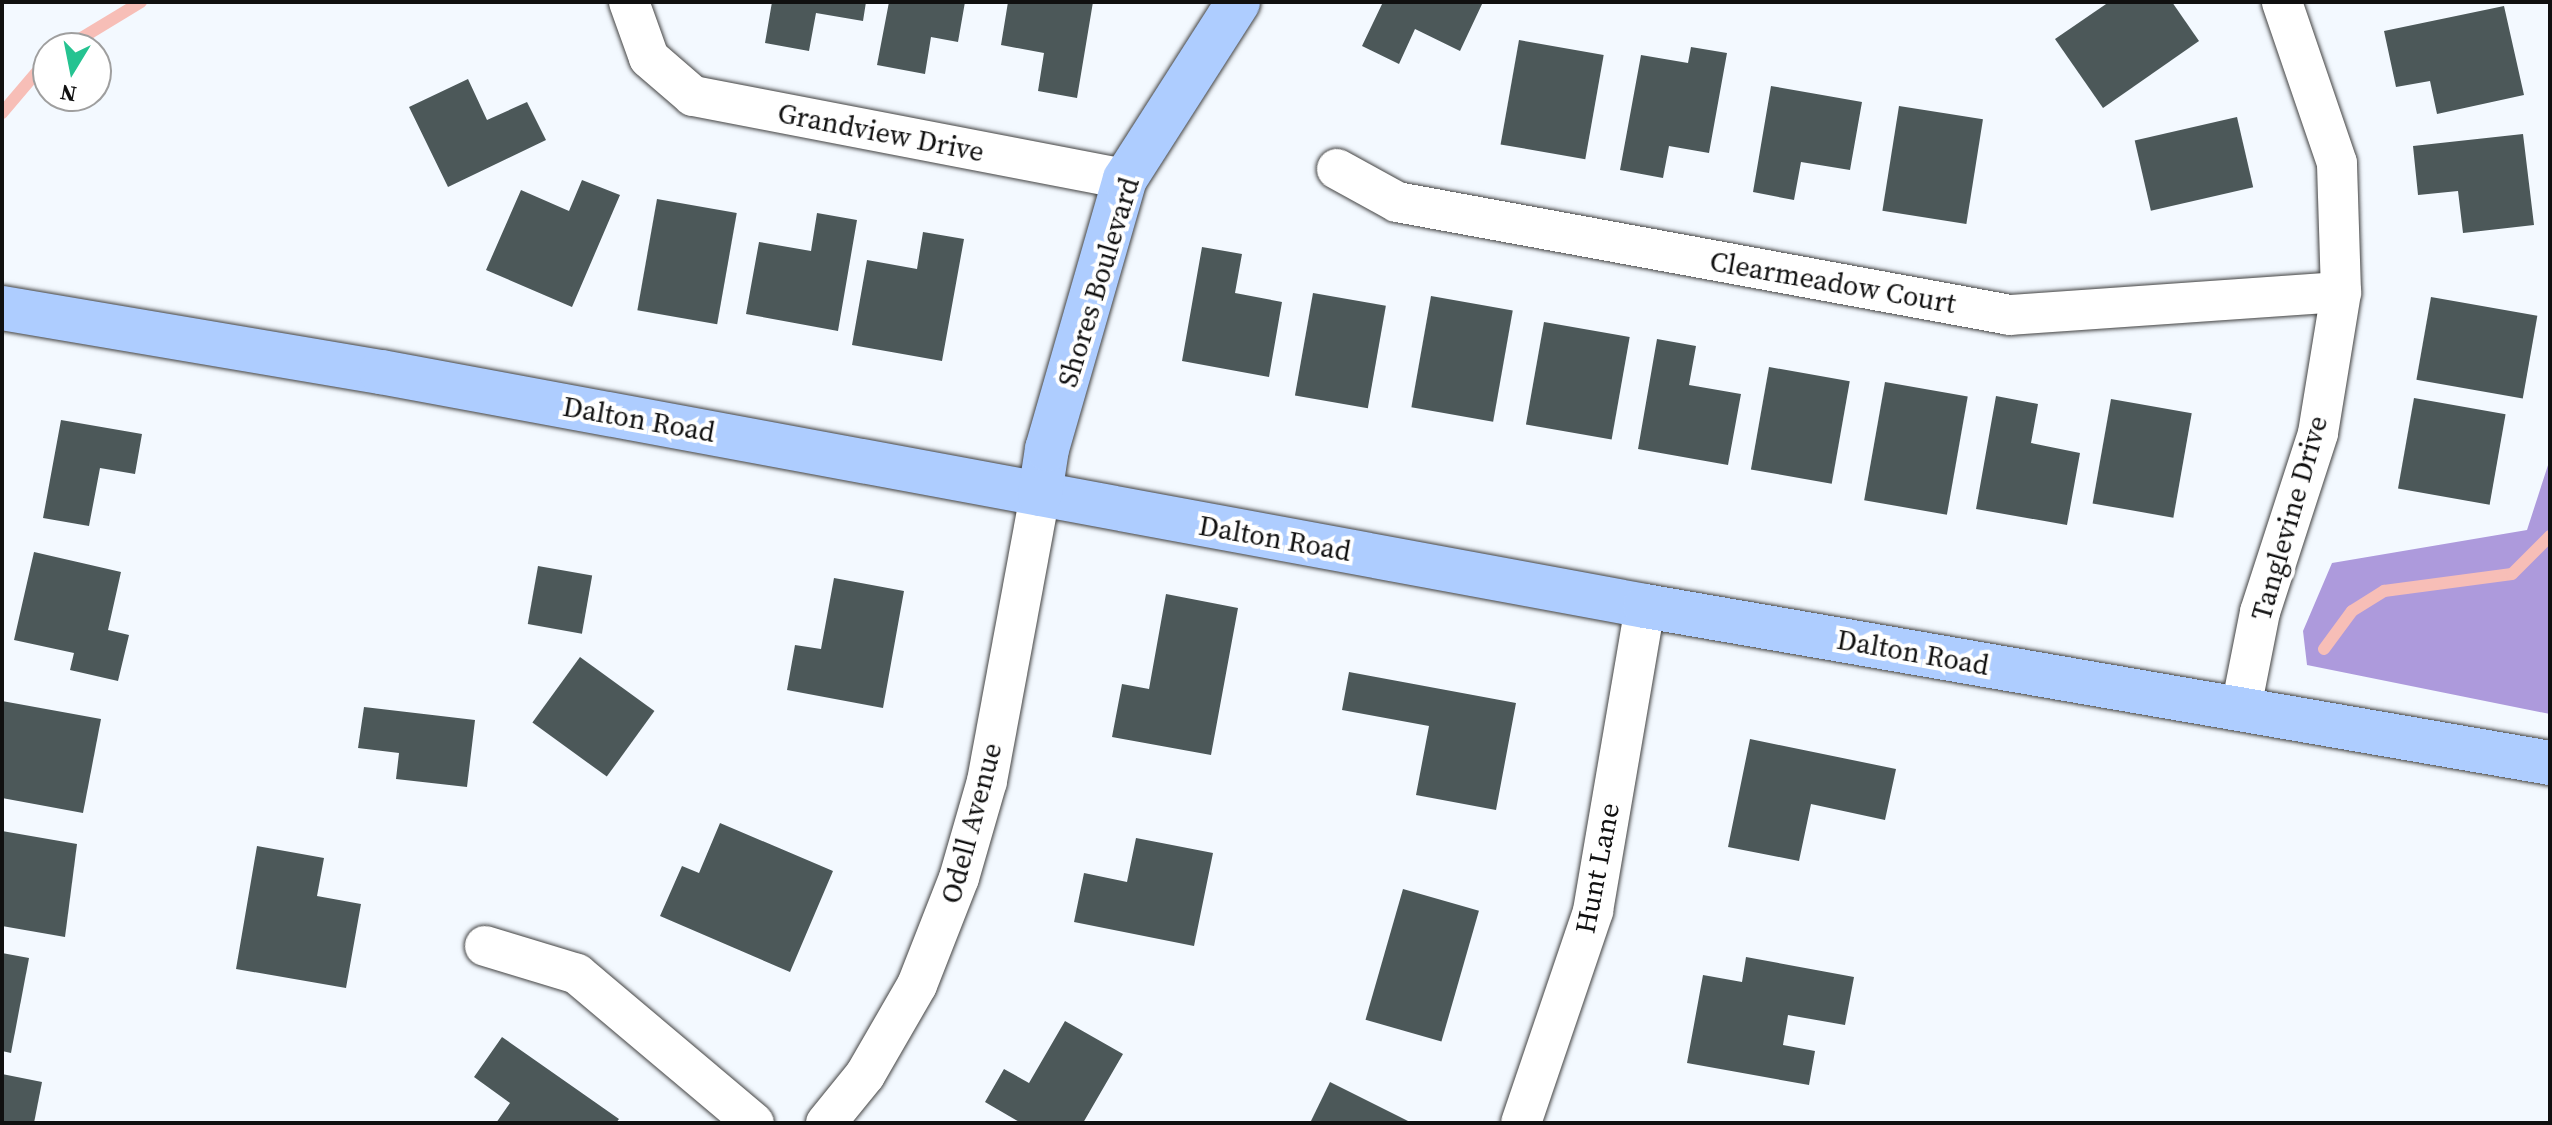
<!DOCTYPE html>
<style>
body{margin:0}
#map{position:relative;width:2552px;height:1125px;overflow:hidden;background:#f3f9ff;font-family:"Source Serif 4",serif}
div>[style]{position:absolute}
.forest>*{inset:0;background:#ad9adc}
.stream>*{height:12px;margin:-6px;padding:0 6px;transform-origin:6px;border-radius:6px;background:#f7beb7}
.building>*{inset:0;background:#4c5859;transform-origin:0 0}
.roads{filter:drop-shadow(0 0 2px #434343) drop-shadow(0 0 2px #434343)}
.street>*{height:40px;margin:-20px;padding:0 20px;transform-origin:20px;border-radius:20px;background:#fff}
.secondary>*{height:44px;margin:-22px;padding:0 22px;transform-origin:22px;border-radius:22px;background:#aecdff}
span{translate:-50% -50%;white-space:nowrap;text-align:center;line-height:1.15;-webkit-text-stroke:8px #fff;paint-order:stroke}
.street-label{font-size:28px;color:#101010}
.frame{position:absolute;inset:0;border:4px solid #101010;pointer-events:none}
.north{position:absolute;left:32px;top:32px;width:80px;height:80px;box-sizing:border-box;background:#fff;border:2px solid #9f9f9f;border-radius:50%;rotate:190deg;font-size:22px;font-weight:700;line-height:32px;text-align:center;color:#101010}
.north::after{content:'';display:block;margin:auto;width:28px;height:36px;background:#25c391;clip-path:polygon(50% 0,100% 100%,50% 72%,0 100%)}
</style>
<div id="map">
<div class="forest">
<div style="clip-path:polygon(2550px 459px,2550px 714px,2307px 665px,2303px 631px,2332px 563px,2527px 530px)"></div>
</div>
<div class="stream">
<div style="left:65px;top:48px;width:89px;rotate:-31.2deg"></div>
<div style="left:2px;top:113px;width:71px;rotate:-49.6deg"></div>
<div style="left:2324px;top:649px;width:47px;rotate:-53.6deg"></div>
<div style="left:2352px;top:611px;width:38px;rotate:-32deg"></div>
<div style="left:2384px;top:591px;width:129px;rotate:-7.6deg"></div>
<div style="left:2512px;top:574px;width:54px;rotate:-45deg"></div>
</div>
<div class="building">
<div style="clip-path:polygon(772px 2px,866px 2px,863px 21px,816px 13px,809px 51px,765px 43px)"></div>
<div style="clip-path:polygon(889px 2px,965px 2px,958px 42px,931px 37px,925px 74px,877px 65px)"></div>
<div style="clip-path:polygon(1008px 2px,1093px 2px,1077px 98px,1038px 91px,1044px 53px,1001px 45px)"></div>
<div style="clip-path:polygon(1383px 2px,1483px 2px,1460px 51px,1415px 29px,1399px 64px,1362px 46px)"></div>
<div style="clip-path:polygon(2109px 2px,2172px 2px,2199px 41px,2103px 108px,2055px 39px)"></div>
<div style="clip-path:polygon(2504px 6px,2524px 95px,2437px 114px,2430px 81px,2396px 87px,2384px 31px)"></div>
<div style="left:1519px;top:40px;width:86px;height:106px;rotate:10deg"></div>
<div style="clip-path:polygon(1691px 47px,1727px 53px,1709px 153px,1669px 146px,1663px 178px,1620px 170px,1641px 55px,1688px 63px)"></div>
<div style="clip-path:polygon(468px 79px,487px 120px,527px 102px,546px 140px,448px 187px,409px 107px)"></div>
<div style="clip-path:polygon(1771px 86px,1862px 102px,1850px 170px,1801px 162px,1794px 200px,1753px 192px)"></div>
<div style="left:1899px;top:106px;width:85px;height:106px;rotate:9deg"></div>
<div style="left:2237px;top:117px;width:72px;height:105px;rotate:77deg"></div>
<div style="clip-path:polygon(2523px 134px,2534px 225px,2463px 233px,2458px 191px,2418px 195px,2413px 146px)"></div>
<div style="clip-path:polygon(582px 180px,620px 195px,572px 307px,486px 270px,521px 190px,569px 211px)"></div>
<div style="left:657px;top:199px;width:81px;height:113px;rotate:10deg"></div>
<div style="clip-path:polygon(817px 213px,857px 220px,838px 331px,746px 314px,759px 242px,811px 251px)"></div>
<div style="clip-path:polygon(923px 232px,964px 239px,942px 361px,852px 345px,867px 260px,917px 269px)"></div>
<div style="clip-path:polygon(1202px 247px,1242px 254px,1235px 293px,1282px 302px,1269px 377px,1182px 361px)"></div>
<div style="left:1313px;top:293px;width:74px;height:104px;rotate:10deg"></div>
<div style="left:1431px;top:296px;width:83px;height:113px;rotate:10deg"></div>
<div style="left:2431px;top:297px;width:108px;height:84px;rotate:10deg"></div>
<div style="left:1544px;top:322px;width:87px;height:104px;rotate:10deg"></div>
<div style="clip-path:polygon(1657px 339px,1696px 346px,1689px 385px,1741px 394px,1728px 465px,1638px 449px)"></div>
<div style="left:1769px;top:367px;width:82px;height:104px;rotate:10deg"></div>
<div style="left:1885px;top:382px;width:84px;height:120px;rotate:10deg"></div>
<div style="clip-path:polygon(1996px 396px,2038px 404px,2031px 443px,2080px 453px,2067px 525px,1976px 509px)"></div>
<div style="left:2414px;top:398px;width:93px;height:92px;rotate:10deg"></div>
<div style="left:2111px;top:399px;width:82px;height:106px;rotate:10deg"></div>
<div style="clip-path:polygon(61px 420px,142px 434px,135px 474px,100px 468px,89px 526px,43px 518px)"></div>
<div style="clip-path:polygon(34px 552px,121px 572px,108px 630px,129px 635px,118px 681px,70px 670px,74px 653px,14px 640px)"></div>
<div style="left:538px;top:566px;width:55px;height:59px;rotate:10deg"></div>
<div style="clip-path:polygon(834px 578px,904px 591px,883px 708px,787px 690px,795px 645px,821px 649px)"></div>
<div style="clip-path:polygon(1166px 594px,1238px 608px,1211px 755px,1112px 737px,1122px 684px,1149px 689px)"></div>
<div style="left:580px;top:657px;width:92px;height:81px;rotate:36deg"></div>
<div style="clip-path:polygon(1349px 672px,1516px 703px,1496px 810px,1416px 795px,1429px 726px,1342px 710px)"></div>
<div style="clip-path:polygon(2px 701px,101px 719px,83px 813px,2px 798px)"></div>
<div style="clip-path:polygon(364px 707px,475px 720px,467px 787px,396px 779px,399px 753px,358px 748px)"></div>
<div style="clip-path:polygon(1750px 739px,1896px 769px,1885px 820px,1811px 804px,1799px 861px,1728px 847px)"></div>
<div style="clip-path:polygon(720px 823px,833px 871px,790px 972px,660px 916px,682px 866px,699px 873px)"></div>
<div style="clip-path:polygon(2px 831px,77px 844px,65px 937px,2px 926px)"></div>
<div style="clip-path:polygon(1136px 838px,1213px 853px,1194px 946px,1074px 922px,1084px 873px,1127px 882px)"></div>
<div style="clip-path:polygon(257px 846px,324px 858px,317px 896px,361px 904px,346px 988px,236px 969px)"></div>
<div style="left:1403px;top:889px;width:79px;height:136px;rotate:16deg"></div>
<div style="clip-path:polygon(2px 953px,29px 958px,11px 1053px,2px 1051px)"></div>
<div style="clip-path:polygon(1746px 957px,1854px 977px,1845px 1025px,1788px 1015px,1783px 1045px,1815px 1051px,1809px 1085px,1687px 1063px,1703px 975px,1742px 982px)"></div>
<div style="clip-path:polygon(1065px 1021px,1123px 1054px,1083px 1123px,1021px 1123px,985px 1102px,1004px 1069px,1029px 1083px)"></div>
<div style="clip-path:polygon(502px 1037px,619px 1119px,616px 1123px,496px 1123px,510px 1103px,474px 1077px)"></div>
<div style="clip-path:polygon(2px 1074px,42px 1082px,34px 1123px,2px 1123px)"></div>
<div style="clip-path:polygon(1330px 1082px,1408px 1121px,1407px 1123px,1310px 1123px)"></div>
</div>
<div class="roads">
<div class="street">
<div style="left:629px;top:2px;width:59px;rotate:70.3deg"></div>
<div style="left:649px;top:58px;width:58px;rotate:40.8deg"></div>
<div style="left:693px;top:96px;width:440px;rotate:10.9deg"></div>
<div style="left:1337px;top:169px;width:68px;rotate:28.8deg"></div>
<div style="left:1397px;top:202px;width:623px;rotate:10.44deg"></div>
<div style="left:2010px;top:315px;width:332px;rotate:-4deg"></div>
<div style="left:2241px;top:708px;width:98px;rotate:-78.8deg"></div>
<div style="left:2260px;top:612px;width:188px;rotate:-72deg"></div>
<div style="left:2318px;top:433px;width:143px;rotate:-80.7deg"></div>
<div style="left:2341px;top:292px;width:129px;rotate:-91.8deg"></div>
<div style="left:2337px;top:163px;width:170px;rotate:-108.9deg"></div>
<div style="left:485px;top:946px;width:96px;rotate:16.9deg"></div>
<div style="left:577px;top:974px;width:231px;rotate:40.1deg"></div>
<div style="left:826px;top:1123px;width:62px;rotate:-50.9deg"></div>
<div style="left:865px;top:1075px;width:104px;rotate:-60deg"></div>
<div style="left:917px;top:985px;width:115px;rotate:-68.6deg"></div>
<div style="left:959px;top:878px;width:101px;rotate:-73.9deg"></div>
<div style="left:987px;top:781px;width:292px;rotate:-79.5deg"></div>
<div style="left:1521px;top:1123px;width:224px;rotate:-71.2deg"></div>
<div style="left:1593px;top:911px;width:309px;rotate:-80.3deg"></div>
</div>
<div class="secondary">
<div style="left:2px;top:308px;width:384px;rotate:9.6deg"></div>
<div style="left:381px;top:372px;width:1285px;rotate:10.49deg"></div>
<div style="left:1645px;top:606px;width:919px;rotate:9.84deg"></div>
<div style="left:1040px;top:494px;width:46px;rotate:-81.2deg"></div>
<div style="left:1047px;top:449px;width:281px;rotate:-73.9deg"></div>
<div style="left:1125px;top:179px;width:210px;rotate:-57.4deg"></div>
</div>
</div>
<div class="street-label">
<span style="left:881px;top:132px;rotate:11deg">Grandview Drive</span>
<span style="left:1098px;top:282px;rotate:-73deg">Shores Boulevard</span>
<span style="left:1833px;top:282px;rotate:10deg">Clearmeadow Court</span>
<span style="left:639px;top:419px;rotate:10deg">Dalton Road</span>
<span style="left:2289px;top:518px;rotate:-74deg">Tanglevine Drive</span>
<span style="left:1275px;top:538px;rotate:10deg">Dalton Road</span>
<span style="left:1913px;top:652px;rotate:10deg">Dalton Road</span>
<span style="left:971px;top:823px;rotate:-75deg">Odell Avenue</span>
<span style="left:1597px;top:868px;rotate:-79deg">Hunt Lane</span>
</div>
<div class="frame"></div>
<div class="north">N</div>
</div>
